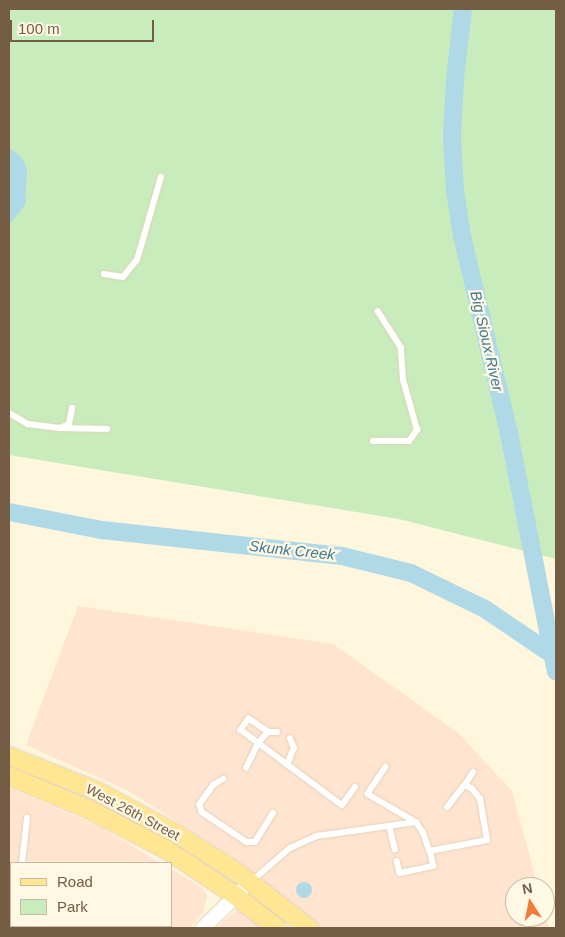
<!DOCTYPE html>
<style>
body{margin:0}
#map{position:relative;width:565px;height:937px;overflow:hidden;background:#fef6dd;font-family:Arial,sans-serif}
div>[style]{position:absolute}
.commercial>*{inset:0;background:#ffe4d0}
.green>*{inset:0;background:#c8ecbb}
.water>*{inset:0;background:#b0d9e8}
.round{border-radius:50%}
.river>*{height:18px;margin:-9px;padding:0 9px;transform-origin:9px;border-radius:9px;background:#b0d9e8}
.roads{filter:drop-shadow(0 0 1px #e2d2b9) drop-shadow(0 0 1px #e2d2b9)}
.service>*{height:5.5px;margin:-2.75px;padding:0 2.75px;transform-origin:2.75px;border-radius:2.75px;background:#fff}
.tertiary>*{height:14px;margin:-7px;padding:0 7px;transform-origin:7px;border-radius:7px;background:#fff}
.primary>*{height:18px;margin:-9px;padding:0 9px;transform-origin:9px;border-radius:9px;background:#ffe693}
span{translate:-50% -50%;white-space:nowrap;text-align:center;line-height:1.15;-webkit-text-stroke:4.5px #fff8e5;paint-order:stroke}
.street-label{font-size:14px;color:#755c44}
.water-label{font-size:15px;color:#3f7892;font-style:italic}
.frame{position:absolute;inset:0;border:10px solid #755c44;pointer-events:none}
.legend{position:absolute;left:10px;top:862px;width:162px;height:65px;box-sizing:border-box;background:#fff8e5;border:1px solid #c8baa5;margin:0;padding:6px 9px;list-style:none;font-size:15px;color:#755c44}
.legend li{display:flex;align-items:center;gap:10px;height:25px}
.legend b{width:25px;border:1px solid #c8baa5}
.north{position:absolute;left:505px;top:877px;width:50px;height:50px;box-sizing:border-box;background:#fff8e5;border:1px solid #c8baa5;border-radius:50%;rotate:349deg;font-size:14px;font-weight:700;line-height:20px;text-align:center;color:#755c44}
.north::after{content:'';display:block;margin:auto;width:18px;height:22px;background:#f37b37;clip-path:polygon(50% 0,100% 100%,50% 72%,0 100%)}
.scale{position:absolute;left:10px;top:20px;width:144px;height:22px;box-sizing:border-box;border:2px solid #755c44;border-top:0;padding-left:6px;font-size:15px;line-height:18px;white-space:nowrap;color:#755c44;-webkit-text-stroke:4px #fff8e5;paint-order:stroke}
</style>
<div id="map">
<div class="commercial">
<div style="clip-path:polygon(78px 606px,333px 644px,458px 733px,512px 791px,538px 887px,515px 887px,515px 917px,545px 917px,545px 914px,549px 928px,318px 928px,242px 864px,179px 823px,128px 791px,26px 745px)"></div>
<div style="clip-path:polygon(9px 788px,98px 826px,161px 863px,11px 863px,11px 926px,171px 926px,171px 869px,201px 887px,207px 895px,203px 913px,190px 928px,9px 928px)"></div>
<div style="clip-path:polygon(237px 910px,241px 911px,263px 928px,216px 928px)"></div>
</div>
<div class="green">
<div style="clip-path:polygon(9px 9px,556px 9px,556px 559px,399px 519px,9px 455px)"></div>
</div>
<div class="water">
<div style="clip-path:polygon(9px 147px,23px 159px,27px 170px,25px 205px,10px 224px)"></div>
<div class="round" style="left:296px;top:882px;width:16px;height:16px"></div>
</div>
<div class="river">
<div style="left:463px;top:9px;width:70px;rotate:96.5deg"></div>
<div style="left:455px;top:79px;width:58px;rotate:93deg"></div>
<div style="left:452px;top:137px;width:54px;rotate:86.8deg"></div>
<div style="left:455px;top:191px;width:46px;rotate:81.2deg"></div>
<div style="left:462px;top:236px;width:204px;rotate:76.6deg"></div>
<div style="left:509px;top:434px;width:242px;rotate:78.8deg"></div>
<div style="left:9px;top:512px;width:95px;rotate:11deg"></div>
<div style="left:102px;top:530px;width:241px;rotate:6.2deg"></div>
<div style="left:342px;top:556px;width:71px;rotate:13.8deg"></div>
<div style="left:411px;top:573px;width:82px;rotate:25.9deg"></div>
<div style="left:485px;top:609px;width:82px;rotate:34.1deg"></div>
</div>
<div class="roads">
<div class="service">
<div style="left:104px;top:274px;width:19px;rotate:9deg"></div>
<div style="left:123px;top:277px;width:22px;rotate:-51deg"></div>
<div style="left:137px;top:260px;width:86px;rotate:-73.9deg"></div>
<div style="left:9px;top:413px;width:22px;rotate:30deg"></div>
<div style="left:28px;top:424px;width:32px;rotate:7deg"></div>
<div style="left:60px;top:428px;width:10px;rotate:-24deg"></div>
<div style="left:69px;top:424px;width:16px;rotate:-79deg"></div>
<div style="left:62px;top:428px;width:45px;rotate:1.3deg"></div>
<div style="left:373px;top:441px;width:36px"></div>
<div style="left:409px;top:441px;width:14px;rotate:-54deg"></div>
<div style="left:417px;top:430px;width:52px;rotate:-105.6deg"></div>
<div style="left:403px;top:380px;width:32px;rotate:-94deg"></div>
<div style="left:401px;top:348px;width:43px;rotate:-122.6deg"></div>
<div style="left:268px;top:732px;width:23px;rotate:-146deg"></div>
<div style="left:249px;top:719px;width:14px;rotate:126deg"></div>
<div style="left:241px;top:730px;width:126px;rotate:36.6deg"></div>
<div style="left:342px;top:805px;width:22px;rotate:-54deg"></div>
<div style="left:287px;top:765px;width:18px;rotate:-68deg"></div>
<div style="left:294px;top:748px;width:10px;rotate:-114deg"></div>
<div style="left:386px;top:767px;width:32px;rotate:124deg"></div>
<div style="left:368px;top:794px;width:56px;rotate:30.3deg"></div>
<div style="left:416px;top:822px;width:12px;rotate:55deg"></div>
<div style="left:423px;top:832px;width:20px;rotate:70deg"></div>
<div style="left:430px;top:851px;width:58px;rotate:-10.9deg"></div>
<div style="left:487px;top:840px;width:42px;rotate:-99.7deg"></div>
<div style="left:480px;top:799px;width:13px;rotate:-129deg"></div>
<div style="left:472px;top:789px;width:8px;rotate:-150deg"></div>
<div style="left:465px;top:785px;width:28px;rotate:128deg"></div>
<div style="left:246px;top:768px;width:28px;rotate:-64deg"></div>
<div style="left:258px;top:743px;width:15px;rotate:-48deg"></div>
<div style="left:268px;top:732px;width:9px"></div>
<div style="left:224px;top:779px;width:12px;rotate:149deg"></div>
<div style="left:214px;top:785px;width:24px;rotate:126deg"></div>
<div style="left:200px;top:804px;width:8px;rotate:76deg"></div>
<div style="left:202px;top:812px;width:54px;rotate:33.7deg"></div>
<div style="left:247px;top:842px;width:8px"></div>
<div style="left:255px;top:842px;width:34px;rotate:-58deg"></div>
<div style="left:465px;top:785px;width:15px;rotate:-58deg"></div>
<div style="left:390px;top:827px;width:23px;rotate:77deg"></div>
<div style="left:397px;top:861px;width:12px;rotate:76deg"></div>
<div style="left:400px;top:873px;width:34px;rotate:-12deg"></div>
<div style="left:433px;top:866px;width:15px;rotate:-101deg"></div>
<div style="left:22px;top:863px;width:45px;rotate:-83.7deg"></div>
<div style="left:252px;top:881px;width:50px;rotate:-41deg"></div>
<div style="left:290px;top:848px;width:30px;rotate:-24deg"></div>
<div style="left:317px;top:836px;width:100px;rotate:-8deg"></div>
<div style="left:16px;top:928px;width:2px;rotate:-90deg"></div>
</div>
<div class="tertiary">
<div style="left:203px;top:928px;width:54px;rotate:-44.3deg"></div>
</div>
<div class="primary">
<div style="left:9px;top:756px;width:95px;rotate:21.7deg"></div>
<div style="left:97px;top:791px;width:91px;rotate:28.3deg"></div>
<div style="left:177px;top:834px;width:72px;rotate:32.6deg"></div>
<div style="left:238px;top:873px;width:90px;rotate:37.8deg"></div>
<div style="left:9px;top:776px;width:86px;rotate:22.7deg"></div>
<div style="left:88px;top:809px;width:89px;rotate:27.4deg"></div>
<div style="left:167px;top:850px;width:83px;rotate:33.7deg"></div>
<div style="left:236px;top:896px;width:52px;rotate:38deg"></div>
</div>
</div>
<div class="street-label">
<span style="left:133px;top:812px;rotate:28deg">West 26th Street</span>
</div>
<div class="water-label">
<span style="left:487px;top:341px;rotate:77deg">Big Sioux River</span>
<span style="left:292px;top:550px;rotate:6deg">Skunk Creek</span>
</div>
<div class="frame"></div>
<ul class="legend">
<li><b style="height:6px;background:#ffe693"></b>Road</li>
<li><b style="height:14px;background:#c8ecbb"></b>Park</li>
</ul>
<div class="north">N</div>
<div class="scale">100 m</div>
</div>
